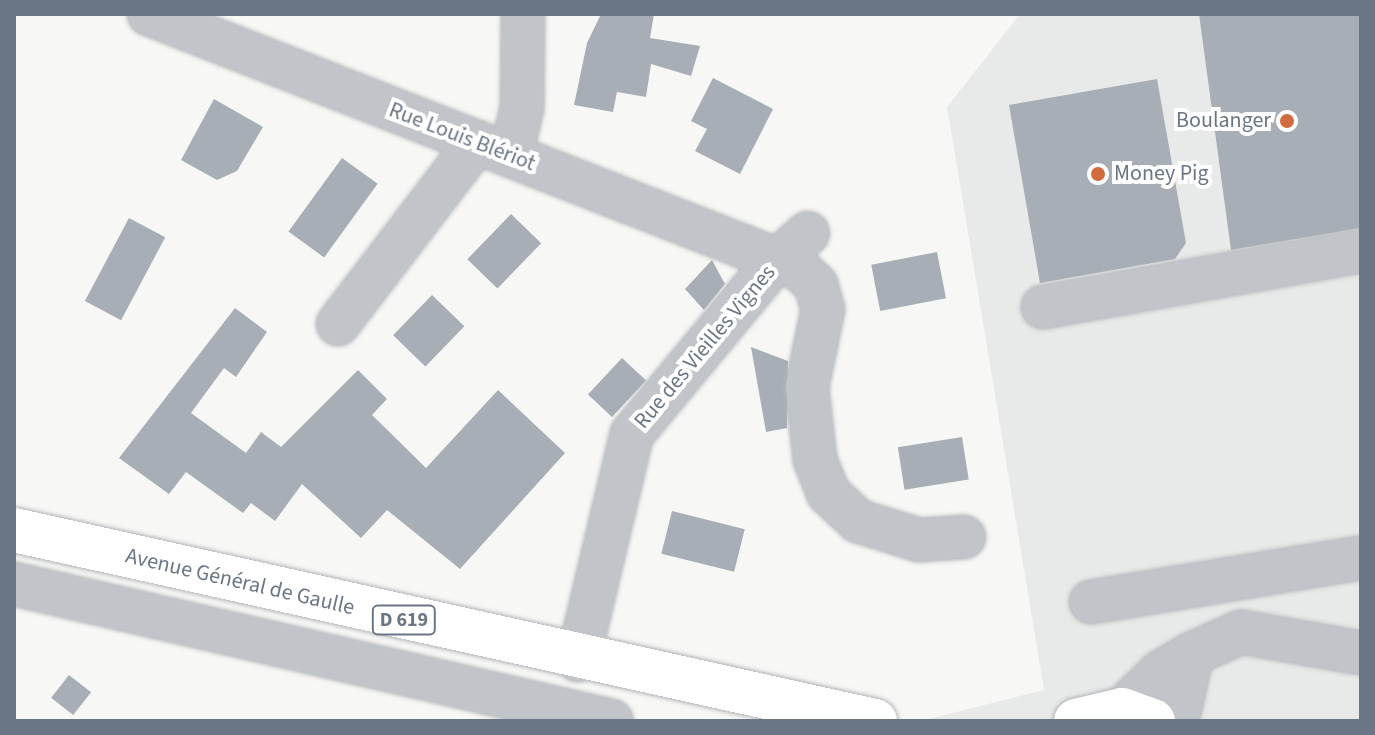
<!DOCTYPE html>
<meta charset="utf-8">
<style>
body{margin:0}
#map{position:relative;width:1375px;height:735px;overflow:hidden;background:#f7f8f5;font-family:"Source Sans 3",sans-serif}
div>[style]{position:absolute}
.built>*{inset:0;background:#e8e9e9}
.building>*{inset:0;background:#a8aeb5;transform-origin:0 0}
.roads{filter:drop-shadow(0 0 2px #b3b6ba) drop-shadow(0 0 2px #b3b6ba)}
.minor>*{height:42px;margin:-21px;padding:0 21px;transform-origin:21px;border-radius:21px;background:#c1c4c8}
.major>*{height:44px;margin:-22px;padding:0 22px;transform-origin:22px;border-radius:22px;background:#fff}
.dots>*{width:22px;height:22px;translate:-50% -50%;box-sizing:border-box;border:4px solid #fff;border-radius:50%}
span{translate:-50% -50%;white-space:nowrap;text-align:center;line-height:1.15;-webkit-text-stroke:8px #fff;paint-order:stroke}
.shield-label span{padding:2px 6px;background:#fff;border:2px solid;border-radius:6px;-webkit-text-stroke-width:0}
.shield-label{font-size:20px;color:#6a7683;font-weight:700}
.poi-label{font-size:22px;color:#6a7683}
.right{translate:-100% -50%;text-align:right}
.left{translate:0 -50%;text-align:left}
.street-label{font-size:22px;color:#6a7683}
.frame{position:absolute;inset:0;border:16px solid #6a7683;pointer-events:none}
</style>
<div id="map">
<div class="built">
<div style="clip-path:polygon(1020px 14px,1361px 14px,1361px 721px,921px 721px,1044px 690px,947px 107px)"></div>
</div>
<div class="building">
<div style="clip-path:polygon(601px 14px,654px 14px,650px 38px,700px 46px,691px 76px,651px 64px,646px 97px,617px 92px,613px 112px,574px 105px,587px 43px)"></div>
<div style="clip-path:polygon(1199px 14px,1361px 14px,1361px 228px,1231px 250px)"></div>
<div style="clip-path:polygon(713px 78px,773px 109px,740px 174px,695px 151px,707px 129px,691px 121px)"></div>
<div style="clip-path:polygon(1157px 79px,1186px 243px,1175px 259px,1040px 283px,1009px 105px)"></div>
<div style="clip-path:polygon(214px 99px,263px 127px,237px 171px,217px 180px,181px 160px)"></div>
<div style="left:342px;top:158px;width:44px;height:91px;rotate:36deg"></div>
<div style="left:511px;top:214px;width:42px;height:63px;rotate:44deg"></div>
<div style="left:129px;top:218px;width:41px;height:94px;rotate:28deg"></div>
<div style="left:937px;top:252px;width:47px;height:67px;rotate:79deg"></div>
<div style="clip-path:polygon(712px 260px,725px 284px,704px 310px,685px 289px)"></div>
<div style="left:432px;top:295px;width:45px;height:56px;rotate:44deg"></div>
<div style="clip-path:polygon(235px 308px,267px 332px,236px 377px,224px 368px,191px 413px,246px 453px,261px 432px,281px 447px,358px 370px,387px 399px,372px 415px,426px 468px,498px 390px,565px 453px,460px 569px,387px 510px,361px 538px,302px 484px,275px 521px,251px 503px,243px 513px,186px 472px,169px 494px,119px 458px)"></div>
<div style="clip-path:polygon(751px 347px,788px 361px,787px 428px,766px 432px)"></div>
<div style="left:622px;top:358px;width:33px;height:50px;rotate:43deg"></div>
<div style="left:962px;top:437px;width:43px;height:65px;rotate:81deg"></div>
<div style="left:672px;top:511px;width:75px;height:44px;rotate:14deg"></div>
<div style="left:69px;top:675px;width:28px;height:29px;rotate:38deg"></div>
</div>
<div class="roads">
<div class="minor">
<div style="left:149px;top:14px;width:697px;rotate:21.37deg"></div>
<div style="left:798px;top:268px;width:25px;rotate:43deg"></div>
<div style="left:816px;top:285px;width:25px;rotate:74deg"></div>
<div style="left:823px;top:309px;width:80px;rotate:101.6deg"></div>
<div style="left:807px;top:387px;width:73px;rotate:83.7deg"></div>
<div style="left:815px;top:460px;width:35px;rotate:68deg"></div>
<div style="left:828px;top:493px;width:41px;rotate:43deg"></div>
<div style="left:858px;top:521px;width:64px;rotate:17.3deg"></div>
<div style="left:919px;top:540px;width:45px;rotate:-3.8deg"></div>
<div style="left:511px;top:155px;width:48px;rotate:-76.8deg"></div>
<div style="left:522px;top:108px;width:94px;rotate:-89.4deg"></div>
<div style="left:1043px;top:307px;width:323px;rotate:-10deg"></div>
<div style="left:338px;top:324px;width:229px;rotate:-52.6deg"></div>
<div style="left:14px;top:584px;width:613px;rotate:12.92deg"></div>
<div style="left:1091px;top:602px;width:274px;rotate:-9.3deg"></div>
<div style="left:1192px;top:654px;width:54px;rotate:-24.2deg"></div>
<div style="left:1241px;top:632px;width:122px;rotate:9.9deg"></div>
<div style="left:578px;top:660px;width:232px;rotate:-76.6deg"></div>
<div style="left:632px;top:434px;width:222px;rotate:-50.3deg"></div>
<div style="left:774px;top:263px;width:45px;rotate:-41.4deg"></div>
<div style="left:1122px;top:710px;width:54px;rotate:-44.3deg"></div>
<div style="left:1161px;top:672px;width:36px;rotate:-30deg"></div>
<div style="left:1192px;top:654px;width:69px;rotate:102.6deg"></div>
</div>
<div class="major">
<div style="left:14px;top:530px;width:882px;rotate:12.51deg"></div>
<div style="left:1076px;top:721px;width:47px;rotate:-13.4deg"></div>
<div style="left:1122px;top:710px;width:33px;rotate:20deg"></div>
</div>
</div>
<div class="dots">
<div style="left:1287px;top:121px;background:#d06c3d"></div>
<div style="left:1098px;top:174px;background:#d06c3d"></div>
</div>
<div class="shield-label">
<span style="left:404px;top:620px">D 619</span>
</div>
<div class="poi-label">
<span class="right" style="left:1271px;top:121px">Boulanger</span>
<span class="left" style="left:1114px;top:174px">Money Pig</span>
</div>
<div class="street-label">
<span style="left:462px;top:137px;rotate:21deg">Rue Louis Blériot</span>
<span style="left:705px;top:347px;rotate:-50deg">Rue des Vieilles Vignes</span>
<span style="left:240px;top:582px;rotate:13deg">Avenue Général de Gaulle</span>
</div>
<div class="frame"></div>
</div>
